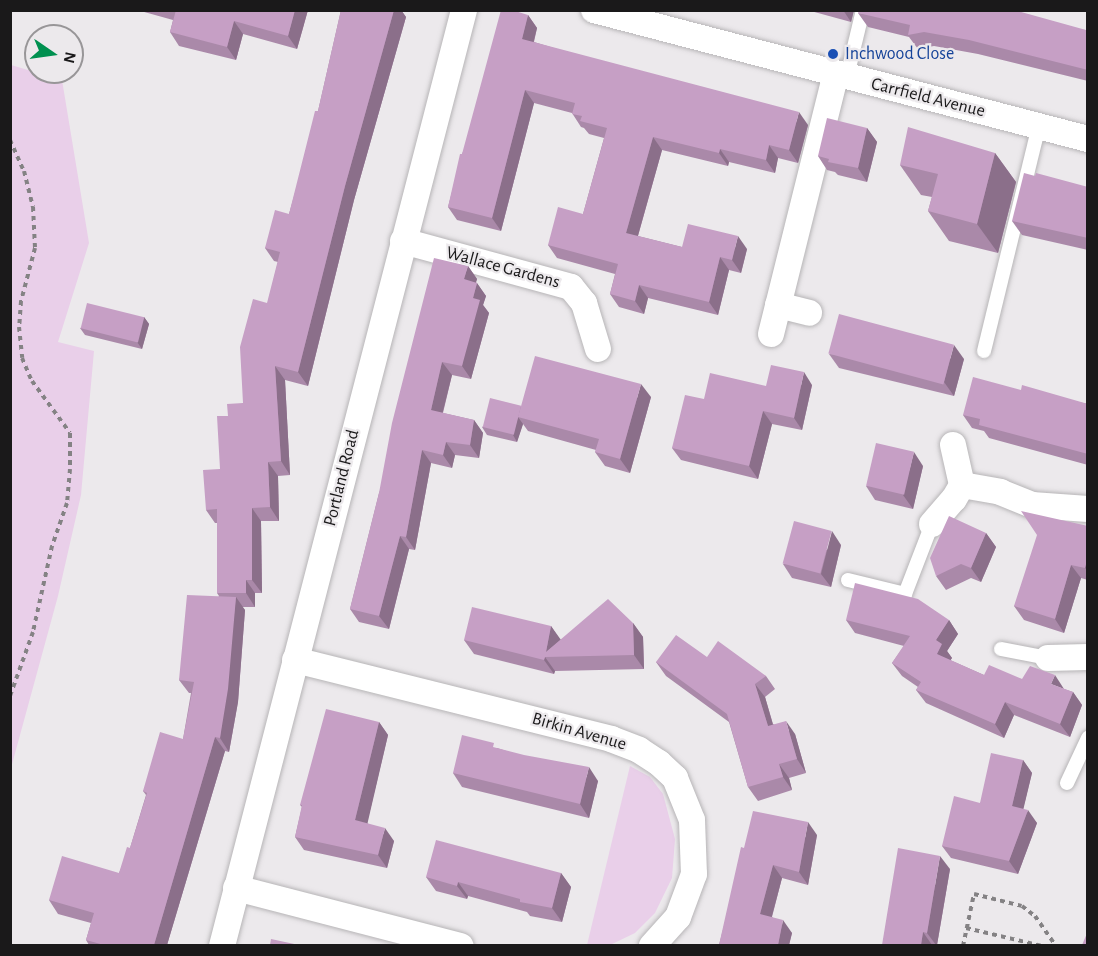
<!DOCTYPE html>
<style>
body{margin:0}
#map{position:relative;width:1098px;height:956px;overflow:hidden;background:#ece9ec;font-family:"Alegreya Sans",sans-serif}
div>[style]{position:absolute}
.green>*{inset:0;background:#e9cfe9}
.path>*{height:4px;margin-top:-2px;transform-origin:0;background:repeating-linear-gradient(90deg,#848284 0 4.5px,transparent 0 9px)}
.roads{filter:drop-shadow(0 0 2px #b7b5b7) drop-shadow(0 0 2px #b7b5b7)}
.service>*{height:14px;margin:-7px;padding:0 7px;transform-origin:7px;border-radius:7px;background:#fff}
.minor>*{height:26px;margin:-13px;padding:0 13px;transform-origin:13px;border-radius:13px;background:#fff}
.wall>*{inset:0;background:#aa89a9}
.shaded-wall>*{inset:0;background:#8b6f8a}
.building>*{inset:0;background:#c69fc5;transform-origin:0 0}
.dots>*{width:16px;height:16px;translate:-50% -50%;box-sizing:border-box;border:3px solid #ece9ec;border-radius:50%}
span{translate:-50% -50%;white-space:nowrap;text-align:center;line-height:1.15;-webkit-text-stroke:4.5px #ece9ec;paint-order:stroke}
.transit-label{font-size:18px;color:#164399}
.left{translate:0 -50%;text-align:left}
.street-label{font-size:18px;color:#1a191a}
.frame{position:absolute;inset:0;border:12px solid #1a191a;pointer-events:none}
.north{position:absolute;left:24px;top:24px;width:60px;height:60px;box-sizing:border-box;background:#ece9ec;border:2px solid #989698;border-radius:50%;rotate:103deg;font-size:16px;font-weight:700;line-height:24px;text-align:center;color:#1a191a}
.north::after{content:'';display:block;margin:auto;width:21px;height:27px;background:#009050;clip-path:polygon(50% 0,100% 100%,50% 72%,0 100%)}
</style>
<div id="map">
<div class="green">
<div style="clip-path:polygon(11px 65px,62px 80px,89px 243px,58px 342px,94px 351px,81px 495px,58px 596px,11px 768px)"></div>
<div style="clip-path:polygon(630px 766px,650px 777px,663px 794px,675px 839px,672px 878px,655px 913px,635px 933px,610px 945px,587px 945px)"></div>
</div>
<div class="path">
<div style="left:10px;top:140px;width:34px;rotate:66deg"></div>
<div style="left:24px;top:171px;width:37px;rotate:76deg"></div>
<div style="left:33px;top:207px;width:41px;rotate:87.2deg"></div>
<div style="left:35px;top:248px;width:55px;rotate:104.8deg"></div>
<div style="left:21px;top:301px;width:26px;rotate:94deg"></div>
<div style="left:19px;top:327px;width:31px;rotate:84deg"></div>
<div style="left:22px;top:358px;width:25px;rotate:67deg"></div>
<div style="left:32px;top:381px;width:64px;rotate:53.8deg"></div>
<div style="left:70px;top:433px;width:36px;rotate:90deg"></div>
<div style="left:70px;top:469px;width:34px;rotate:95deg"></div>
<div style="left:67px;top:503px;width:46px;rotate:109.2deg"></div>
<div style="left:52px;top:546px;width:88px;rotate:102.5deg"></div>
<div style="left:33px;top:632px;width:68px;rotate:109.8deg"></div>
<div style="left:966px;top:928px;width:78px;rotate:13.3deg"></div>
<div style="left:963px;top:946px;width:53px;rotate:-78.1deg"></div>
<div style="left:974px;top:894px;width:49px;rotate:14deg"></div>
<div style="left:1022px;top:906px;width:16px;rotate:38deg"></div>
<div style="left:1035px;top:916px;width:37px;rotate:55deg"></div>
</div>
<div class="roads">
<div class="service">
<div style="left:847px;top:76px;width:68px;rotate:-76.4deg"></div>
<div style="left:984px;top:351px;width:232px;rotate:-76.3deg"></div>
<div style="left:848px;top:580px;width:59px;rotate:13.8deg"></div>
<div style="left:905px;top:594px;width:75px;rotate:-68.9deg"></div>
<div style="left:1001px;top:649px;width:48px;rotate:10.8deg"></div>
<div style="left:1067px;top:783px;width:50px;rotate:-65deg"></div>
</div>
<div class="minor">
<div style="left:594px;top:10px;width:511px;rotate:14.64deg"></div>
<div style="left:403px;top:241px;width:174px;rotate:15.3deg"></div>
<div style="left:571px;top:287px;width:21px;rotate:51deg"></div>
<div style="left:584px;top:303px;width:48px;rotate:73.1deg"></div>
<div style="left:778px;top:305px;width:32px;rotate:14deg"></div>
<div style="left:771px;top:334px;width:268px;rotate:-76deg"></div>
<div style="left:962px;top:485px;width:39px;rotate:10deg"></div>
<div style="left:1000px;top:492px;width:35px;rotate:22deg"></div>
<div style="left:1032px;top:505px;width:56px;rotate:4.1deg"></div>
<div style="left:932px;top:524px;width:33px;rotate:-49deg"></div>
<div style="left:954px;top:499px;width:16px;rotate:-60deg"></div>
<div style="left:962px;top:485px;width:41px;rotate:-102.7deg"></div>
<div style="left:1048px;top:658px;width:40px;rotate:-1.4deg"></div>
<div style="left:295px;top:660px;width:326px;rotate:14deg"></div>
<div style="left:611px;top:739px;width:30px;rotate:21deg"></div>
<div style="left:639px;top:750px;width:24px;rotate:33deg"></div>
<div style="left:659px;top:763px;width:22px;rotate:43deg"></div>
<div style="left:675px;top:778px;width:45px;rotate:68deg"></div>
<div style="left:692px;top:820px;width:54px;rotate:87.9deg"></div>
<div style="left:694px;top:874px;width:46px;rotate:110.4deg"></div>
<div style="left:678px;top:917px;width:39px;rotate:132deg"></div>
<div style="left:236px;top:888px;width:232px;rotate:14.5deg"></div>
<div style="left:222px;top:946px;width:967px;rotate:-75.5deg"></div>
</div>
</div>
<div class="wall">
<div style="clip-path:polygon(137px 10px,308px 10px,297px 49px,243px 34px,236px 60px,179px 46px,170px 32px,173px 20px)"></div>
<div style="clip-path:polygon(341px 10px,401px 10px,406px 17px,354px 200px,308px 386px,285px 380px,290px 475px,278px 476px,279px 521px,261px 521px,262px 593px,255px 593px,255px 607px,242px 607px,245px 610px,238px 702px,229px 752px,225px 751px,167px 945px,89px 945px,86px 940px,91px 923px,58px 914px,49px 900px,119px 873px,130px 848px,146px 795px,143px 791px,183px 739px,191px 693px,189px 693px,179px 680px,219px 596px,217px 593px,217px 523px,215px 523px,206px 510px,220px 469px,228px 416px,243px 403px,278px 262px,274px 261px,265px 248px,289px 214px,318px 111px)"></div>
<div style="clip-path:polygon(807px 10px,854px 10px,851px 22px)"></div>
<div style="clip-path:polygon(858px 13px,1086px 30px,1088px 26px,1088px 81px,978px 54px,934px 46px,918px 49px,909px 37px,868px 27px)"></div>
<div style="clip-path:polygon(528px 15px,537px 28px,534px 42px,808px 125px,798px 163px,778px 158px,775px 173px,729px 162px,728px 166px,662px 150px,638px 236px,682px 247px,747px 249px,741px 273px,729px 270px,718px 315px,648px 298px,644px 314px,619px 307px,610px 294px,615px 274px,557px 258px,548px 245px,583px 214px,604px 138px,589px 134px,584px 128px,581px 127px,572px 113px,534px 103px,501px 231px,457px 220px,448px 207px,462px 154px)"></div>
<div style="clip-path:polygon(867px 128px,877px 142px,867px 182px,838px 175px,835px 172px,827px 170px,818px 156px)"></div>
<div style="clip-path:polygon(995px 153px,1016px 182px,998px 253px,949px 241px,928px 211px,932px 197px,921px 195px,900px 165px)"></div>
<div style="clip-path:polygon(1088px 187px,1088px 250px,1022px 235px,1012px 221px)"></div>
<div style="clip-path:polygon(468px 266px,477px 279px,476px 282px,486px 296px,483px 305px,489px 313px,471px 379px,452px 375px,443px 413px,474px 420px,483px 433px,479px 458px,455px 455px,452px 468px,431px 463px,415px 550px,409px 549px,389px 629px,359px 622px,350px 609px,379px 493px)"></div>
<div style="clip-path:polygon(144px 317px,149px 324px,142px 349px,85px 335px,80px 328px)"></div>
<div style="clip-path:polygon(829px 354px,964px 359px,954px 396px,839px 368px)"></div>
<div style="clip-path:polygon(812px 385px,802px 430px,772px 424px,758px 479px,681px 460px,672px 448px,704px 399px,766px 386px)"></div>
<div style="clip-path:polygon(1021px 390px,1088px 404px,1088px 465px,989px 438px,984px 431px,972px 428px,963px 415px)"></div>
<div style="clip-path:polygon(651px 397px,630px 473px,605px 466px,595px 452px,596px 450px,528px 431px,523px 424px,517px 442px,487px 435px,482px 427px,521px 406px)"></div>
<div style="clip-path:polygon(923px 466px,913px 509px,875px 500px,866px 486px)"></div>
<div style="clip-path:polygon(1088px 526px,1088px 580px,1081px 578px,1064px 633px,1024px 620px,1014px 606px)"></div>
<div style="clip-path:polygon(986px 533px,996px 547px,981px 582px,971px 578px,946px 590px,936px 576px)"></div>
<div style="clip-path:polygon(841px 545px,831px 587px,792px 578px,783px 564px)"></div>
<div style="clip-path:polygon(846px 620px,949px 620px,958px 634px,947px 651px,952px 658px,950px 660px,984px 675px,1022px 679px,1064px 689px,1073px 692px,1082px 705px,1070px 737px,1014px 715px,1004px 738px,926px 703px,916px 690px,918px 687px,902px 676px,892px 663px,904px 646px,855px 633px)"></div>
<div style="clip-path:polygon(633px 623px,643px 637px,644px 669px,555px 671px,554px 674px,474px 654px,464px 640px,551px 626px,560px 640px)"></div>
<div style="clip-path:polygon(707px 657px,766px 676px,775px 689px,765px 697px,773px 724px,795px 734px,806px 773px,789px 778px,792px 790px,758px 801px,748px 787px,729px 722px,666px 676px,656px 662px)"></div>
<div style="clip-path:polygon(379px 722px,388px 735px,367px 823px,394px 841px,387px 868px,304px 850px,295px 837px,302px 807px,300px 805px)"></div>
<div style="clip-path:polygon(497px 748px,598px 781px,589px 818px,462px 787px,453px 773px)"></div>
<div style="clip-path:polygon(1023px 760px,1032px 773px,1023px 809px,1037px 823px,1018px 874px,951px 858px,942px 846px,980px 803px)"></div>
<div style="clip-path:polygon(817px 835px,808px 885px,782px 878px,772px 917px,792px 933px,789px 945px,719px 945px,744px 848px)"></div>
<div style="clip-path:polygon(950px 869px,937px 945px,882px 945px)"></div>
<div style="clip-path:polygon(561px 873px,571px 887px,562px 922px,530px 916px,527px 912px,468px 896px,467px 899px,436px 891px,426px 877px)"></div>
</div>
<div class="shaded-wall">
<div style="clip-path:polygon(295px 10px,308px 10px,297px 49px,288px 36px)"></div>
<div style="clip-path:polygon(394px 10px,401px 10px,406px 17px,354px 200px,308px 386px,298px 372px,345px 186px)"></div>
<div style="clip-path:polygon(843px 10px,854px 10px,851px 22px)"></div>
<div style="clip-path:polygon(528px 15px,537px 28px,531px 52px,522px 39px)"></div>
<div style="clip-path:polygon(234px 21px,243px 34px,236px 60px,227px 47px)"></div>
<div style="clip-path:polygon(525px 90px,534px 103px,501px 231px,492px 218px)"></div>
<div style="clip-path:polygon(799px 112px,808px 125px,798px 163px,789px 150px)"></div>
<div style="clip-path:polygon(867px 128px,877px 142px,867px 182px,858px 168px)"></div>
<div style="clip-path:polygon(653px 137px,662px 150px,635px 246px,626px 233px)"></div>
<div style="clip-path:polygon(769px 145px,778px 158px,775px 173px,766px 160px)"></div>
<div style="clip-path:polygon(720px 149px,729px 162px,728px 166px,719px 153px)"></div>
<div style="clip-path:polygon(995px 153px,1016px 182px,998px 253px,977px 224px)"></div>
<div style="clip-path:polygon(738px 236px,747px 249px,741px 273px,732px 260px)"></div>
<div style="clip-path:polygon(720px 257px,729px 270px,718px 315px,709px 302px)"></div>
<div style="clip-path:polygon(468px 266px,477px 279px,473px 292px,464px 279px)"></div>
<div style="clip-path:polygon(477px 283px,486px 296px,483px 305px,489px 313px,471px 379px,462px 366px,473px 298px)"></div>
<div style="clip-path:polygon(639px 285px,648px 298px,644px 314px,635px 301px)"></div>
<div style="clip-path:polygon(144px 317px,149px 324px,142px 349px,137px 342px)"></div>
<div style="clip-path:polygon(954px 345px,964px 359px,954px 396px,944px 382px)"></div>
<div style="clip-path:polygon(442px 362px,452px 375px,440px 423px,431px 410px)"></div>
<div style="clip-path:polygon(275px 366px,285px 380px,290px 475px,281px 461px)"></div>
<div style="clip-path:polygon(804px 372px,812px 385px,802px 430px,794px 418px)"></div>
<div style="clip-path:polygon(641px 384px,651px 397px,630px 473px,620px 459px)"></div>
<div style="clip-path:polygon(521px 406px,518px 417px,523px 424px,517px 442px,513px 435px)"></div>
<div style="clip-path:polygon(763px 411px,772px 424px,758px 479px,749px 466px)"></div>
<div style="clip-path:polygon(474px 420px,483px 433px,479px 458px,470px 445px)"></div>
<div style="clip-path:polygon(446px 442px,455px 455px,452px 468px,443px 455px)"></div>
<div style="clip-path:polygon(422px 450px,431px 463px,415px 550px,406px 537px)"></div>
<div style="clip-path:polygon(914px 452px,923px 466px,913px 509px,903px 495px)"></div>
<div style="clip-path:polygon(268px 462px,278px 476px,279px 521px,270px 507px)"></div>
<div style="clip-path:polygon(252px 508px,261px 521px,262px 593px,252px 580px)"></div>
<div style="clip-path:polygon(832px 531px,841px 545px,831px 587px,821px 574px)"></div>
<div style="clip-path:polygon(986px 533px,996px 547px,981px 582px,971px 568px)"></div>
<div style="clip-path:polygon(400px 536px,409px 549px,389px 629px,379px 616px)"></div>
<div style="clip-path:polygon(1088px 556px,1088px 571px,1085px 568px)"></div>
<div style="clip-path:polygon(1071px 565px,1081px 578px,1064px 633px,1055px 619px)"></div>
<div style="clip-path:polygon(246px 580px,255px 593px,255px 607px,246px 593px)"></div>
<div style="clip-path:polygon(236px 597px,245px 610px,238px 702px,229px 752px,220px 738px)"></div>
<div style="clip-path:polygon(949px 620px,958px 634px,947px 651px,952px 658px,946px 667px,937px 654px,936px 640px)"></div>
<div style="clip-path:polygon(633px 623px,643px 637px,644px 669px,634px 655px)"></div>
<div style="clip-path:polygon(551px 626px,561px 640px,546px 652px)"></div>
<div style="clip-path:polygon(545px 657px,555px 671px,554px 674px,544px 660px)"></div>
<div style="clip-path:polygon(1055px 675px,1064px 689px,1051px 684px)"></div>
<div style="clip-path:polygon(755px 684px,765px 697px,777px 739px,768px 726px)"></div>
<div style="clip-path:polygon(1073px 692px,1082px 705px,1070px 737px,1060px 724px)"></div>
<div style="clip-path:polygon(1005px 702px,1014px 715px,1004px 738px,995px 724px)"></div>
<div style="clip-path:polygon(786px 721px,795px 734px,806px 773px,797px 759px)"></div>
<div style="clip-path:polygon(379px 722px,388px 735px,365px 834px,355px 820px)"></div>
<div style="clip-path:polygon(215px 737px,225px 751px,167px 945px,154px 945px)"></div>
<div style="clip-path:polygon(1023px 760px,1032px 773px,1021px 819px,1012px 806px)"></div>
<div style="clip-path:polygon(779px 764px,789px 778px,792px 790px,783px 777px)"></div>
<div style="clip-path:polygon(589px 767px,598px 781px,589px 818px,580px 804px)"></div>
<div style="clip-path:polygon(1028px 810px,1037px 823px,1018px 874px,1009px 861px)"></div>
<div style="clip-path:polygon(808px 822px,817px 835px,808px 885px,799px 872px)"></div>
<div style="clip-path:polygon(385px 828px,394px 841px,387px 868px,378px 855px)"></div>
<div style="clip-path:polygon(940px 856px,950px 869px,937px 945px,936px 945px,927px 933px)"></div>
<div style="clip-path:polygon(773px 865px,782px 878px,769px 927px,760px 914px)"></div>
<div style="clip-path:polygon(561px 873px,571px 887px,562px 922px,552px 908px)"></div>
<div style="clip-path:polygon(458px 882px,468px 896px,467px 899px,457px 886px)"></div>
<div style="clip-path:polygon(783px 920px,792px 933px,789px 945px,778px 945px)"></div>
<div style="clip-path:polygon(923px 932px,932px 945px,921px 945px)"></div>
</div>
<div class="building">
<div style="clip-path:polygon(176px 10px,295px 10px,288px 36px,234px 21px,227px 47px,170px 32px)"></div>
<div style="clip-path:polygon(341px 10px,394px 10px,345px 186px,298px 372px,275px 366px,281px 461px,268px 462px,270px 507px,252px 508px,252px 580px,246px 580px,246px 593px,217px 593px,217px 509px,206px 510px,203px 470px,220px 469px,217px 416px,228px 416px,227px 404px,243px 403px,240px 347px,253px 299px,267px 303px,280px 252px,265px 248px,275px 210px,289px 214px,315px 111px,318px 111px)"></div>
<div style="clip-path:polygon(501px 10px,512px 10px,528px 15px,522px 39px,799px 112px,789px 150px,769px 145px,766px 160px,720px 149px,719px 153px,653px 137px,626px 233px,682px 247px,688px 224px,738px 236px,732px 260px,720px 257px,709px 302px,639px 285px,635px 301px,610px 294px,618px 264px,548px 245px,558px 207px,583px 214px,607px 128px,580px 121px,582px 116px,572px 114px,575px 103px,525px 90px,492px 218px,448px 207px,460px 154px,462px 154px)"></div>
<div style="clip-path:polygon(859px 10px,1014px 10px,1086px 30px,1088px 26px,1088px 70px,969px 40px,924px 32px,908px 35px,910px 25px,858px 13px)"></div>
<div style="clip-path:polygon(827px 118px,867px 128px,858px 168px,828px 162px,829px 159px,818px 156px)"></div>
<div style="clip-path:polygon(908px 127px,995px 153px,977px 224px,928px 211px,938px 174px,900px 165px)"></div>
<div style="clip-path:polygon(1024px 173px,1035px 176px,1036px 173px,1088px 187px,1088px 238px,1012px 221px)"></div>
<div style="clip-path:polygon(434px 258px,468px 266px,464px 279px,477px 283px,473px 298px,480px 300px,462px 366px,442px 362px,431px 410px,474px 420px,470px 445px,446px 442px,443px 455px,422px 450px,406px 537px,400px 536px,379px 616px,350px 609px,379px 493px,392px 423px)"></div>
<div style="left:87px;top:303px;width:59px;height:26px;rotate:14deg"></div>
<div style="left:839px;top:314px;width:119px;height:41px;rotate:15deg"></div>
<div style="clip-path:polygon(535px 356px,641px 384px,620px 459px,595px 452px,599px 439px,518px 417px)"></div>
<div style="clip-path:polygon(771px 365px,804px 372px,794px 418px,763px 411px,749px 466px,672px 448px,685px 395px,704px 399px,710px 373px,766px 386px)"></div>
<div style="clip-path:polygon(973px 377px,1021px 390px,1022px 385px,1088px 404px,1088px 454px,979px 425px,980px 419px,963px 415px)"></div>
<div style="left:490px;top:398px;width:32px;height:30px;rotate:14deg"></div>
<div style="left:876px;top:443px;width:39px;height:44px;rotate:13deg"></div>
<div style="clip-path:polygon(1021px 511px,1088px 526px,1088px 556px,1085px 568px,1071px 565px,1055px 619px,1014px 606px,1037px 535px)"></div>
<div style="clip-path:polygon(949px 516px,986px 533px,971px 568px,961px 564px,936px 576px,930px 558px)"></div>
<div style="left:794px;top:521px;width:39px;height:44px;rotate:15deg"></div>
<div style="clip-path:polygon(855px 583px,918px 599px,949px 620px,936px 640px,942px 644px,937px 654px,984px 675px,989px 665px,1022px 679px,1030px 666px,1055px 675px,1051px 684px,1073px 692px,1060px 724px,1005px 702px,995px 724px,916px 690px,921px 682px,892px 663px,910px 636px,846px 620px)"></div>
<div style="clip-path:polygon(187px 595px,236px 597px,228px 689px,220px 738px,215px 737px,154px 945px,104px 945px,86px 940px,94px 913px,49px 900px,62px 856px,119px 873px,127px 847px,130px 848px,147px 793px,143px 791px,160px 732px,183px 739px,194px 682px,179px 680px)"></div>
<div style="clip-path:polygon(608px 599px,633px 623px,634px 655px,545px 657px,544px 660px,464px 640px,472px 607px,551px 626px,546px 652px)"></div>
<div style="clip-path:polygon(676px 635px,707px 657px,718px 641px,766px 676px,755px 684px,768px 726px,786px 721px,797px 759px,779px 764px,783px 777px,748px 787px,727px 714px,656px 662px)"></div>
<div style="clip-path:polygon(326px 709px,379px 722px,355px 820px,385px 828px,378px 855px,295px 837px,302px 805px,300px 805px)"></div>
<div style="clip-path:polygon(462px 735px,494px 743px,493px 747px,524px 755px,589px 767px,580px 804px,453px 773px)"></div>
<div style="clip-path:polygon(991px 753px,1023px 760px,1012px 806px,1028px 810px,1009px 861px,942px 846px,954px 796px,980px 803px)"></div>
<div style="clip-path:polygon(753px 811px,808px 822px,799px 872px,773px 865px,760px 914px,783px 920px,778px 945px,719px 945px,741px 847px,744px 848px)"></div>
<div style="clip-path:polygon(436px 840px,561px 873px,552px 908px,520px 902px,520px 899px,458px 882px,457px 886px,426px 877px)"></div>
<div style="clip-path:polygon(898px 848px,940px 856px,927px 933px,923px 932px,921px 945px,882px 945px)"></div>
<div style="clip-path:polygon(1088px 931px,1088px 945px,1082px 945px)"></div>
<div style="clip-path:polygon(271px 939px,299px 945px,270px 945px)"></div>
</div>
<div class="dots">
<div style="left:833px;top:54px;background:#1a4fb4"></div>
</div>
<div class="transit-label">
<span class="left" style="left:845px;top:54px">Inchwood Close</span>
</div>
<div class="street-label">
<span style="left:928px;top:98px;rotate:14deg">Carrfield Avenue</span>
<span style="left:503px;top:268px;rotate:15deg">Wallace Gardens</span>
<span style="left:342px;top:478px;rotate:-76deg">Portland Road</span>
<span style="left:579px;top:732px;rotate:16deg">Birkin Avenue</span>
</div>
<div class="frame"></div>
<div class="north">N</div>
</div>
